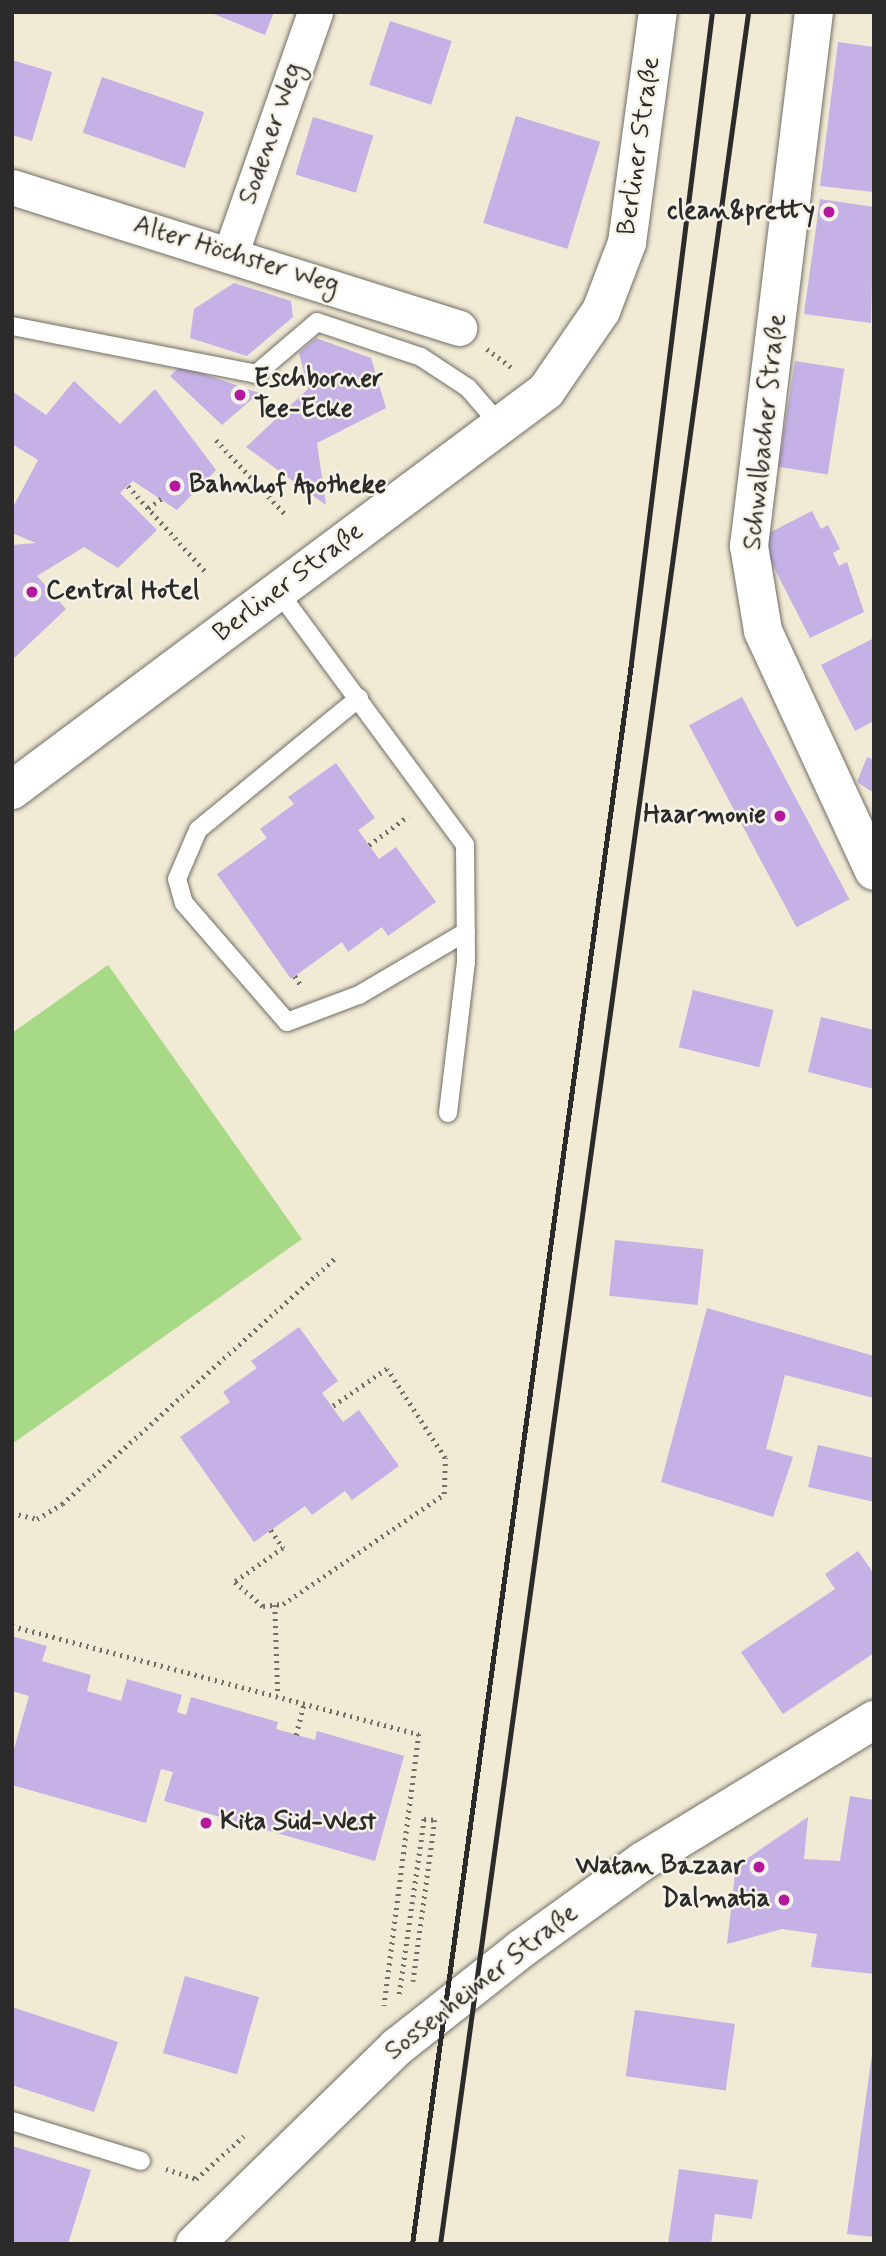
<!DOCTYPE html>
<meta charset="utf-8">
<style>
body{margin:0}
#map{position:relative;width:886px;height:2256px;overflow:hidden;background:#f1ead4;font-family:Mynerve,sans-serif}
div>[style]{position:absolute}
.green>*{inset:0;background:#a8d987}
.building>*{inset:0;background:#c5b1e5;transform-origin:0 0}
.path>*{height:4.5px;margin-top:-2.25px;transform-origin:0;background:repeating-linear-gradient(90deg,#706e66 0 2px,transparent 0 7px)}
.roads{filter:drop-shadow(0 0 2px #706e66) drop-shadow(0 0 2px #706e66)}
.service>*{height:18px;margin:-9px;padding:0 9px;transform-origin:9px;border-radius:9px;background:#fff}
.minor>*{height:35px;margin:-17.5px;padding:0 17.5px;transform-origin:17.5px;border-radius:17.5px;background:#fff}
.tertiary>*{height:38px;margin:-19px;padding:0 19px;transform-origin:19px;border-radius:19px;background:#fff}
.rail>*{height:5px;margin:-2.5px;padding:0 2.5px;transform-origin:2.5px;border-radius:2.5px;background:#2b2b2b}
.dots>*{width:19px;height:19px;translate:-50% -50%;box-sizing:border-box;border:4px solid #f7f3e8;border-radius:50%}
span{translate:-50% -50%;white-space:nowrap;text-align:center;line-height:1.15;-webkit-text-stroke:5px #f7f3e8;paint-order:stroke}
.street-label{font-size:26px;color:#2b2b2b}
.poi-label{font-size:26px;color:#2b2b2b;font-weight:700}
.right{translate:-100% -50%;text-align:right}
.left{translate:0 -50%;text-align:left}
.frame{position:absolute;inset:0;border:14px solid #2b2b2b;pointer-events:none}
</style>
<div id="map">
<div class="green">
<div style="clip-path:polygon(108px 965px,302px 1239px,12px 1444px,12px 1033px)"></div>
</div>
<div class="building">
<div style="clip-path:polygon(209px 12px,274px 12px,265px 35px)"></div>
<div style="left:390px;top:21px;width:65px;height:67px;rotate:18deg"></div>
<div style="clip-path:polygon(838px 42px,874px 47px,874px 192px,820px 186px)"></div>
<div style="clip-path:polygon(12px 60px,52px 72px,32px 141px,12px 135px)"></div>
<div style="left:102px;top:77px;width:108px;height:59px;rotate:19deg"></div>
<div style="left:516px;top:116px;width:88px;height:112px;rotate:17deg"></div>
<div style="left:313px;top:117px;width:63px;height:60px;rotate:17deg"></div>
<div style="clip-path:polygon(820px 199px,874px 207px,871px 323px,804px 314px)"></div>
<div style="clip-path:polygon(234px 283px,291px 301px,293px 317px,247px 356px,190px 338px,194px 309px)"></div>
<div style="clip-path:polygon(316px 338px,371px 358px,386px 408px,317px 443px,326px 505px,246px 447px,308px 389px,299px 353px)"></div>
<div style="left:795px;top:361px;width:50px;height:107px;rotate:9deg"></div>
<div style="clip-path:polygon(181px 366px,259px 393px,222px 425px,170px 376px)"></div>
<div style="clip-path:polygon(74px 381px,120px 424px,155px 389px,216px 470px,177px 510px,133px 481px,120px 493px,157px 530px,118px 568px,84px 547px,37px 576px,66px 609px,12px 660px,12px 545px,36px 543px,12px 533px,12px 509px,38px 460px,12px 444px,12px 391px,46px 415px)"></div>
<div style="clip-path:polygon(812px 511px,821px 529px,828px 525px,840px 549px,833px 553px,839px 566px,847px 562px,864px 612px,810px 638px,759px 538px)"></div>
<div style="clip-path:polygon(874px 638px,874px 721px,855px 731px,821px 665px)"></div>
<div style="left:742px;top:697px;width:229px;height:60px;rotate:62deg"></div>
<div style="clip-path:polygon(867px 757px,874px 760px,874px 793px,857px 782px)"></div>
<div style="clip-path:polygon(336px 763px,375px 818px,358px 830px,379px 859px,396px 847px,436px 902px,388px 936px,382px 927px,348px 952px,342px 942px,291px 979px,217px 874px,267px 838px,260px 829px,294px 804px,288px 797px)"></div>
<div style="left:693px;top:990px;width:83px;height:59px;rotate:14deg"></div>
<div style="clip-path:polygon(821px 1017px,874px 1030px,874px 1089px,808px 1072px)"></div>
<div style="left:615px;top:1240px;width:89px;height:56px;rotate:6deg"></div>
<div style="clip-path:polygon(707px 1308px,874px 1356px,874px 1398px,785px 1375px,766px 1449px,793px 1457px,773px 1517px,661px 1482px)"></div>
<div style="clip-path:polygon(299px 1327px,338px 1381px,322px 1393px,343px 1422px,359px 1410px,399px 1466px,352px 1500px,345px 1491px,312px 1515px,305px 1506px,254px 1542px,180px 1437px,230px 1402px,223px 1392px,257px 1368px,251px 1361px)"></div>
<div style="clip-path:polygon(818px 1445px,874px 1458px,874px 1502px,808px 1487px)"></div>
<div style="clip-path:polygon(858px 1551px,874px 1574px,874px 1653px,783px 1714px,741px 1652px,835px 1589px,825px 1574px)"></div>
<div style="clip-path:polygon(12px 1636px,47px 1646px,42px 1661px,91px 1675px,87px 1691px,121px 1701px,127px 1679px,182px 1695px,177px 1712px,186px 1715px,191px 1697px,278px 1722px,276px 1729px,315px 1740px,317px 1731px,404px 1756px,375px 1861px,164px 1801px,173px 1772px,161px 1769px,146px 1823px,12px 1785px,12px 1756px,29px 1696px,12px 1691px)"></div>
<div style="clip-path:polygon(850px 1796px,874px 1800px,874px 1974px,811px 1967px,817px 1934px,782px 1929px,727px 1944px,736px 1866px,808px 1817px,804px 1859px,840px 1861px)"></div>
<div style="left:185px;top:1976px;width:77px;height:80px;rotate:16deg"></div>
<div style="clip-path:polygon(12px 2007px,118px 2042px,94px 2112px,12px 2085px)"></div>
<div style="left:635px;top:2010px;width:101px;height:67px;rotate:8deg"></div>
<div style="clip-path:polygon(872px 2054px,874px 2055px,874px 2237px,847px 2234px)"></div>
<div style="clip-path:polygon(12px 2146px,91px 2170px,68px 2244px,12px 2244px)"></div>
<div style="clip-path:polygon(679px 2169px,758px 2180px,752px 2219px,715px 2214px,711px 2244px,668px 2244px)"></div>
</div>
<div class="path">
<div style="left:487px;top:349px;width:30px;rotate:37deg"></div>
<div style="left:216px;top:440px;width:101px;rotate:47deg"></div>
<div style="left:128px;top:486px;width:116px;rotate:47.8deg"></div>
<div style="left:148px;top:508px;width:16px;rotate:-35deg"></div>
<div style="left:369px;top:845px;width:49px;rotate:-36.6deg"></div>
<div style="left:295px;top:976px;width:13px;rotate:58deg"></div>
<div style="left:12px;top:1513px;width:26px;rotate:13deg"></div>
<div style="left:37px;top:1519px;width:29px;rotate:-31deg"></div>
<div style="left:62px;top:1504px;width:367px;rotate:-42deg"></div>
<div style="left:271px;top:1530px;width:22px;rotate:56deg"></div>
<div style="left:283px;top:1548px;width:59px;rotate:144.7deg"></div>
<div style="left:235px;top:1582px;width:37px;rotate:41deg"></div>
<div style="left:263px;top:1606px;width:20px;rotate:-6deg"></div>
<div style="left:283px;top:1604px;width:195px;rotate:-34.3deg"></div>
<div style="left:444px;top:1494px;width:36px;rotate:-88deg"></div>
<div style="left:445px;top:1458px;width:106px;rotate:-123.1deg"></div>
<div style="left:387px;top:1369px;width:67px;rotate:145.4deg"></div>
<div style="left:275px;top:1605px;width:91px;rotate:88.1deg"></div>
<div style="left:12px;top:1626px;width:421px;rotate:14.9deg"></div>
<div style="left:419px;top:1734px;width:274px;rotate:97.3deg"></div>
<div style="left:296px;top:1735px;width:33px;rotate:-76deg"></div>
<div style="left:399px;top:1994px;width:177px;rotate:-81.9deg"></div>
<div style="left:424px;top:1819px;width:11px;rotate:5deg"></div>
<div style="left:435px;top:1820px;width:163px;rotate:97.7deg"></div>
<div style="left:166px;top:2169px;width:32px;rotate:18deg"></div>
<div style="left:196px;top:2179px;width:64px;rotate:-41.9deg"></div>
</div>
<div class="roads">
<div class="service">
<div style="left:12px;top:326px;width:249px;rotate:11.1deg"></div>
<div style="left:256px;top:374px;width:80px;rotate:-40.4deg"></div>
<div style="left:317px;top:322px;width:110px;rotate:18.6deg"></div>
<div style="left:421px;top:357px;width:56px;rotate:33.4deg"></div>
<div style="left:468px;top:388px;width:50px;rotate:49deg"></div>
<div style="left:278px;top:591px;width:315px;rotate:53.6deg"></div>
<div style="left:465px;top:845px;width:117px;rotate:89.5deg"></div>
<div style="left:466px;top:962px;width:152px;rotate:96.8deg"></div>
<div style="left:359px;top:698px;width:208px;rotate:140.7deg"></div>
<div style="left:198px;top:830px;width:53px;rotate:113.2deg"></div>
<div style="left:177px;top:879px;width:25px;rotate:74deg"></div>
<div style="left:184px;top:903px;width:157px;rotate:49.1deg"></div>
<div style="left:287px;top:1022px;width:77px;rotate:-20.6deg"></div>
<div style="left:359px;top:995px;width:124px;rotate:-30.5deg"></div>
<div style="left:12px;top:2121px;width:135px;rotate:17.2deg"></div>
</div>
<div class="minor">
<div style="left:12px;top:187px;width:469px;rotate:17.5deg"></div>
<div style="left:230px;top:255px;width:257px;rotate:-70.7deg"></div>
</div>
<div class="tertiary">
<div style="left:814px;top:12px;width:538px;rotate:96.94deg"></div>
<div style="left:749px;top:546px;width:86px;rotate:80.6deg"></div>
<div style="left:763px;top:631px;width:264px;rotate:65.2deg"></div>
<div style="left:12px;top:790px;width:667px;rotate:-36.77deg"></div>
<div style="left:546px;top:391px;width:97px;rotate:-55.5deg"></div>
<div style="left:601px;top:311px;width:73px;rotate:-69.1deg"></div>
<div style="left:627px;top:243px;width:233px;rotate:-82.4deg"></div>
<div style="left:195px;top:2244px;width:282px;rotate:-44.3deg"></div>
<div style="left:397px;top:2047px;width:158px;rotate:-38.3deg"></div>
<div style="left:521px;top:1949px;width:150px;rotate:-35.8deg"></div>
<div style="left:643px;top:1861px;width:271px;rotate:-31.4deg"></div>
</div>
</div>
<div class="rail">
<div style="left:412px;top:2244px;width:1596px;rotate:-82.11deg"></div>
<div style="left:631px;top:663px;width:656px;rotate:-82.91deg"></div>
<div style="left:440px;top:2244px;width:2253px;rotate:-82.14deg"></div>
</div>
<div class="dots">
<div style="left:829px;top:212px;background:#b5179e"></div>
<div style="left:240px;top:395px;background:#b5179e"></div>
<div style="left:175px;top:486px;background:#b5179e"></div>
<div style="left:32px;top:592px;background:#b5179e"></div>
<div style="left:780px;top:816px;background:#b5179e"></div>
<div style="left:206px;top:1823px;background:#b5179e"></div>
<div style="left:759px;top:1867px;background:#b5179e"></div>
<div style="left:784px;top:1900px;background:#b5179e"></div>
</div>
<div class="street-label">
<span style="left:272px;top:134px;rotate:-71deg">Sodener Weg</span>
<span style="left:640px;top:146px;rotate:-82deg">Berliner Straße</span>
<span style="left:236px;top:256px;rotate:17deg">Alter Höchster Weg</span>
<span style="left:766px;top:432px;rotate:-84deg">Schwalbacher Straße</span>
<span style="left:289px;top:583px;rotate:-37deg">Berliner Straße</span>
<span style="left:482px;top:1983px;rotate:-38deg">Sossenheimer Straße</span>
</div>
<div class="poi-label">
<span class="right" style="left:815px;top:212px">clean&amp;pretty</span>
<span class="left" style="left:254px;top:395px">Eschborner<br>Tee-Ecke</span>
<span class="left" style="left:189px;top:486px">Bahnhof Apotheke</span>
<span class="left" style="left:46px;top:592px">Central Hotel</span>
<span class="right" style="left:766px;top:816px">Haarmonie</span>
<span class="left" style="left:220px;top:1823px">Kita Süd-West</span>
<span class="right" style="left:745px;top:1867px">Watan Bazaar</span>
<span class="right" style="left:770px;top:1900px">Dalmatia</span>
</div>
<div class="frame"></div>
</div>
